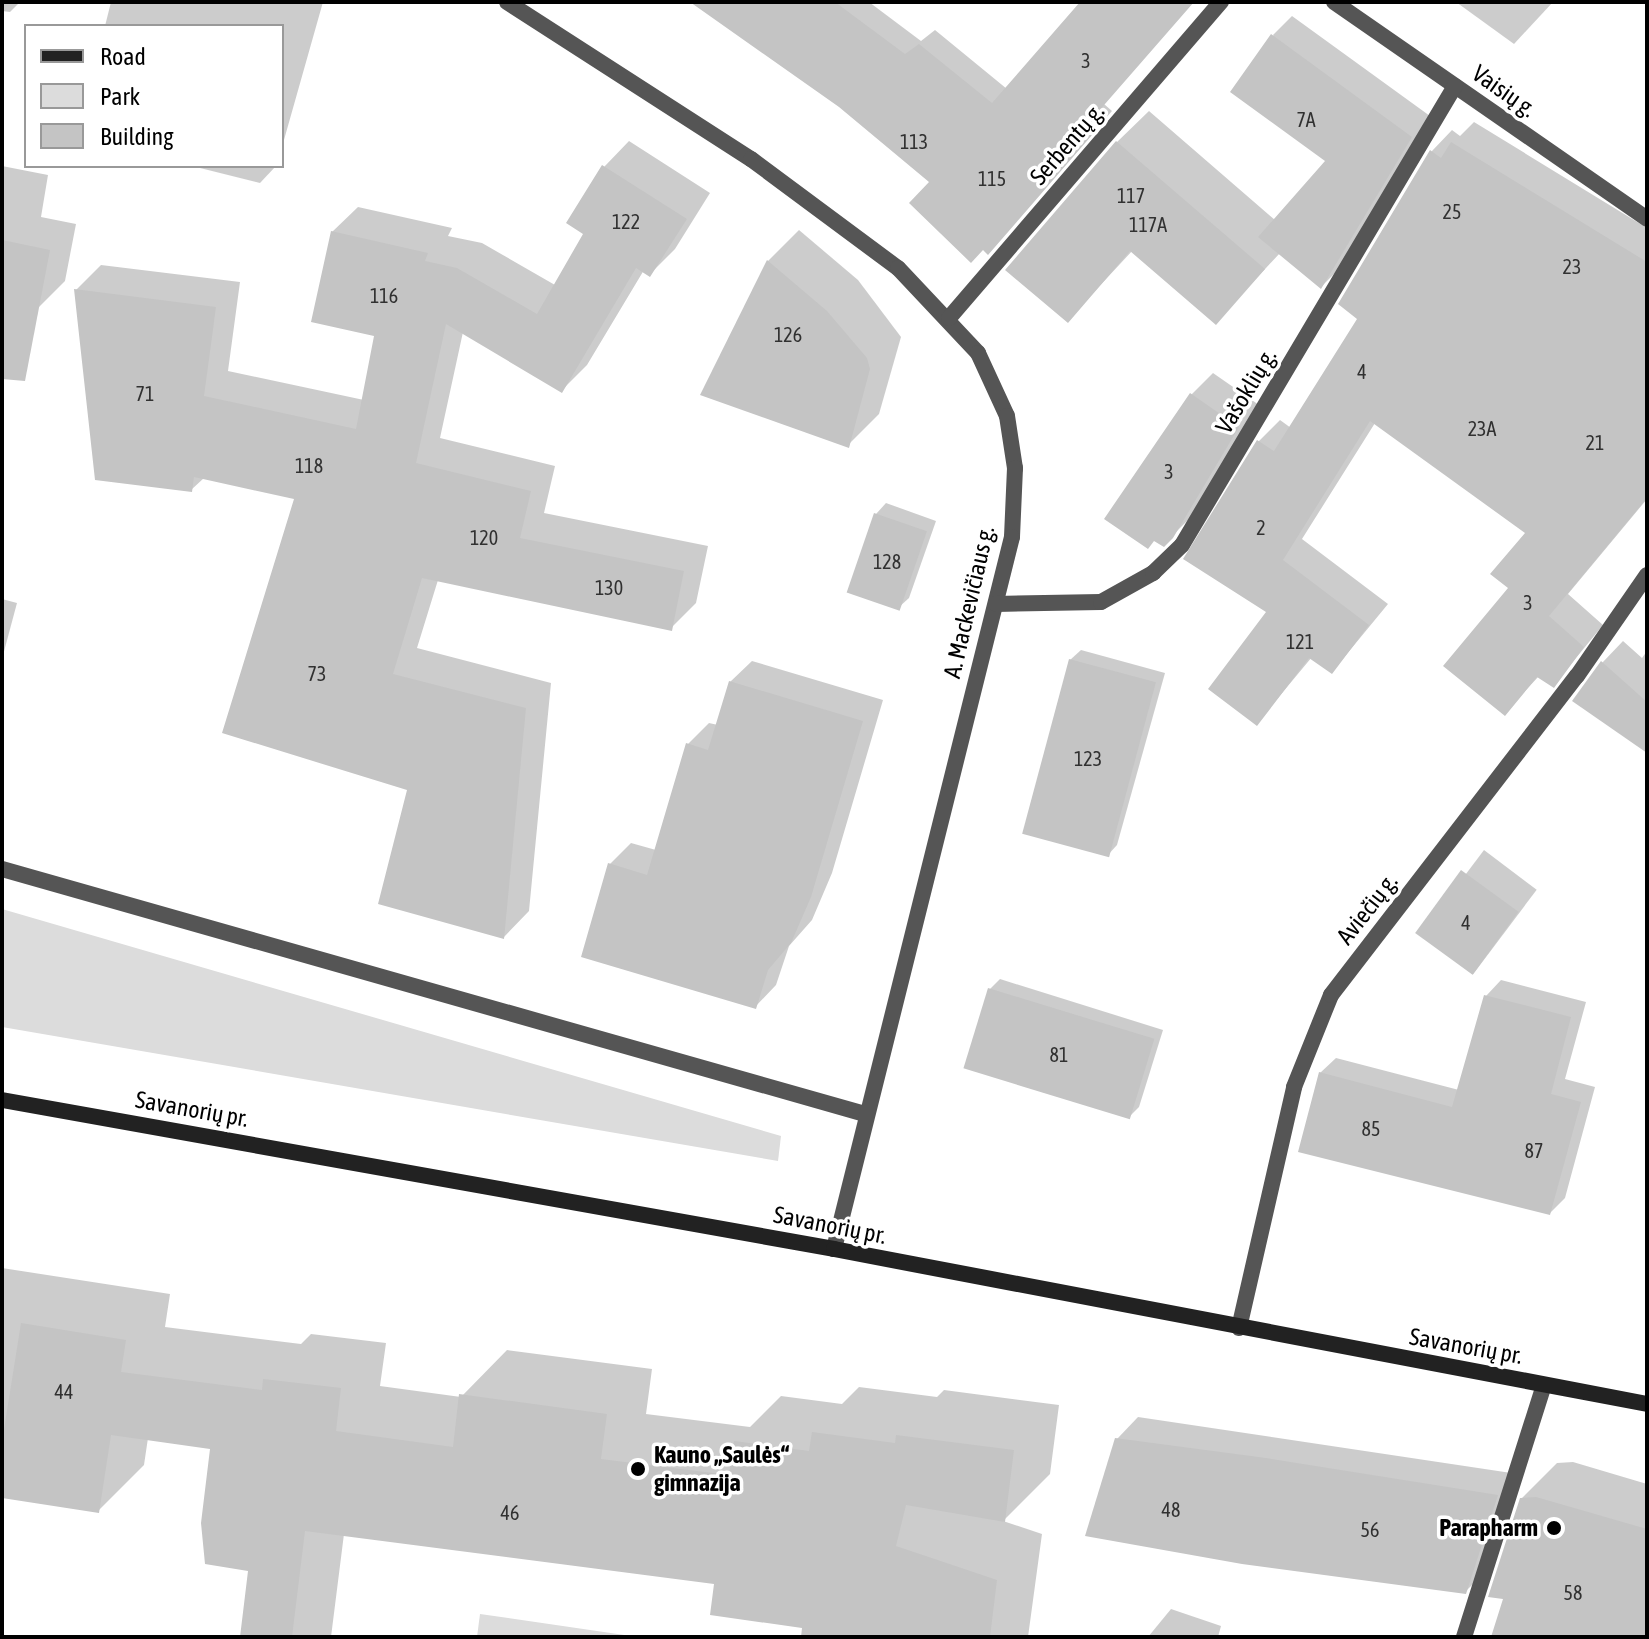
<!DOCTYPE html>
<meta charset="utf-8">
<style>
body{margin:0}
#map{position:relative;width:1649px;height:1639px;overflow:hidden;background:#fff;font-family:"Asap Condensed",sans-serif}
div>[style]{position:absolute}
.green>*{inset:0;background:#dcdcdc}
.shadow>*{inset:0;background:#0003;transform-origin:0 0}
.building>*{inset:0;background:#c4c4c4;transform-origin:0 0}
.service>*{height:16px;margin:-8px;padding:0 8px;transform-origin:8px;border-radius:8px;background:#555}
.minor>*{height:16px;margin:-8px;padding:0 8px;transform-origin:8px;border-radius:8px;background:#555}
.secondary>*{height:16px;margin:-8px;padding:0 8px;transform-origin:8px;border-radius:8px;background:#222}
.dots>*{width:22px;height:22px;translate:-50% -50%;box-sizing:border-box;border:4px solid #fff;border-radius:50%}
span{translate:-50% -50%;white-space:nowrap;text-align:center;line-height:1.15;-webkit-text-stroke:7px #fff;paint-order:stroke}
.number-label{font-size:20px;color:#313131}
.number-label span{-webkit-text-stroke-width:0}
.street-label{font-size:24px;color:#000}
.poi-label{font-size:24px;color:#000;font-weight:700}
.left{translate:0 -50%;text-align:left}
.right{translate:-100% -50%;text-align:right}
.frame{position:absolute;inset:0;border:4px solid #000;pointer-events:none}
.legend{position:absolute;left:24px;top:24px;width:260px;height:144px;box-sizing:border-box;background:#fff;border:2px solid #999;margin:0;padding:10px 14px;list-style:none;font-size:24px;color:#000}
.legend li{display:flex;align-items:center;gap:16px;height:40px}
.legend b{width:40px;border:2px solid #999}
</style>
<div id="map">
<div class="green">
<div style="clip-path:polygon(2px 909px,781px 1136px,778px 1161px,2px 1027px)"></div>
<div style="clip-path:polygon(480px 1614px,638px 1637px,477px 1637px)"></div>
</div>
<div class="shadow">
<div style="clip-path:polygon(2px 2px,20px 2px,10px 12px,2px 11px)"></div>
<div style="clip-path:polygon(111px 2px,323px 2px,282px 147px,282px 26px,105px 26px)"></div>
<div style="clip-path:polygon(738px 2px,869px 2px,921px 41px,935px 30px,1007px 89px,1083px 2px,1192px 2px,1104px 104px,1112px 111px,988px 253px,932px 182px)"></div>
<div style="clip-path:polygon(1456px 2px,1553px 2px,1514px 44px)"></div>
<div style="clip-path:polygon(1292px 16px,1430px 116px,1341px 267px,1321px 287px,1280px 253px,1216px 322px,1133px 250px,1067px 321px,1117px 142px,1149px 111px,1275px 220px,1328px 160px,1273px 35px)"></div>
<div style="clip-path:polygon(1474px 122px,1647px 228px,1647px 499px,1568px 594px,1603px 625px,1553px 686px,1539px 676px,1504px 714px,1511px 588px,1527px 533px,1375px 423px,1302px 539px,1388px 604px,1332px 672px,1312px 657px,1257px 723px,1269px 611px,1186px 559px,1259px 441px,1280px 420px,1291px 428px,1360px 319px,1341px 303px,1432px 151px,1452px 130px,1460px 136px)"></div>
<div style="clip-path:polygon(629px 141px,710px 193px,675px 249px,650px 274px,644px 270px,587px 365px,562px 390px,463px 332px,440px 438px,555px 466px,544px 513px,708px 546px,696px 603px,671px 628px,438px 580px,417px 648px,551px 683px,529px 911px,504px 937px,410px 788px,296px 498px,204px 478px,191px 490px,76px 290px,101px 265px,240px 282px,228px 371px,364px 400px,377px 335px,332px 232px,358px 207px,452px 228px,448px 236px,482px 243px,555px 285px,585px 234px,604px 167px)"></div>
<div style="clip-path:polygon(2px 166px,48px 175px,41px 217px,76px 224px,65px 281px,38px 308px,2px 301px)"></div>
<div style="clip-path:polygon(192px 166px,276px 166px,260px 183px)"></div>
<div style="clip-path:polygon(799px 230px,858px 280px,901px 337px,879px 414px,848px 445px,703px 393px,768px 261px)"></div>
<div style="clip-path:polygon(1213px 373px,1259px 405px,1194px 514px,1163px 545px,1191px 395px)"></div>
<div style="clip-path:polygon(886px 503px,936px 521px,909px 598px,898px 608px,876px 514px)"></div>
<div style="clip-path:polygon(2px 599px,17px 603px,2px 659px)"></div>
<div style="clip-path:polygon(1623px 641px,1642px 658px,1647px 651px,1647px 751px,1602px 663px)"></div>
<div style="clip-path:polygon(1081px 650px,1165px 673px,1117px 845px,1107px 856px,1070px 660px)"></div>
<div style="clip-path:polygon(752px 661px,883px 700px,832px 873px,812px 920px,789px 946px,776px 985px,755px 1007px,610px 864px,631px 843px,656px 850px,688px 744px,709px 723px,718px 725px,730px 682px)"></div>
<div style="left:1484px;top:850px;width:66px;height:106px;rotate:37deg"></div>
<div style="clip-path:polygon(1000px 979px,1163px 1030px,1139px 1107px,1128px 1118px,990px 989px)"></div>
<div style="clip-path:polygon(1501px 980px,1586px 1002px,1565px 1079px,1595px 1087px,1565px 1198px,1550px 1213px,1320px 1073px,1336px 1058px,1459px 1090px,1486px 996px)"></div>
<div style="clip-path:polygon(2px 1268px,170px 1294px,165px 1327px,301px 1344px,311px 1334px,386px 1343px,380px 1386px,461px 1397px,507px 1350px,652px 1369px,646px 1414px,750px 1427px,781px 1396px,842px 1404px,859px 1387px,937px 1397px,944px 1390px,1059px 1405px,1050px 1474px,1003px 1521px,1042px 1534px,1028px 1637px,803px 1637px,804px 1626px,716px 1583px,344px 1534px,331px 1637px,242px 1637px,250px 1570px,213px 1448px,148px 1438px,144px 1465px,98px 1511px,2px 1496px)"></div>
<div style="clip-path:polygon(1138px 1417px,1518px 1474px,1487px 1570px,1465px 1592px,1117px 1439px)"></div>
<div style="clip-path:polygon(1573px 1462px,1647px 1484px,1647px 1637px,1494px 1637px,1506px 1598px,1521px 1499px,1557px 1463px)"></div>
<div style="clip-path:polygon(1171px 1609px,1221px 1626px,1218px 1637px,1148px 1637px)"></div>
</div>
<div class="building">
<div style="clip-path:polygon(690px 2px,835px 2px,905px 54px,919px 44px,992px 103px,1080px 2px,1194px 2px,1091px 120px,1099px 127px,988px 255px,983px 250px,971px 263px,909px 203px,929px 182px,839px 107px)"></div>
<div style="clip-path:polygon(1271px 34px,1412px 137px,1321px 289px,1258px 237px,1325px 161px,1230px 92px)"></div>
<div style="clip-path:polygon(1116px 141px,1265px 269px,1216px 325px,1130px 251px,1068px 323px,1005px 270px)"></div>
<div style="clip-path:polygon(1451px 142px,1647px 262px,1647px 498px,1549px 616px,1584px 647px,1554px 688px,1537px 677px,1505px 716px,1443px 666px,1508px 588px,1490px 574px,1525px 533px,1370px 421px,1283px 560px,1369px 625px,1332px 674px,1309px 658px,1257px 726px,1208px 689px,1266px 612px,1183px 559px,1257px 440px,1274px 451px,1357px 319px,1338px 304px,1430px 150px,1441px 158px)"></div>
<div style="clip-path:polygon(602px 165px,687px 219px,650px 277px,636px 268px,562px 393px,446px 324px,416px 463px,531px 491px,520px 538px,684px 571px,672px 631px,422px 578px,393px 674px,526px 708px,504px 939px,378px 904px,407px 790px,222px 733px,294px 499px,194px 477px,192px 492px,95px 480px,74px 289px,216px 307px,204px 396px,356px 429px,374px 336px,311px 322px,331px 231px,428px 253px,425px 261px,457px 268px,537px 314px,583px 234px,566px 223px)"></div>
<div style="clip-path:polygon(2px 240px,50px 250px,25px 381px,2px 379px)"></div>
<div style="clip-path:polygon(767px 260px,827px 311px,867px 358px,870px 369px,849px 448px,700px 395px)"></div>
<div style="clip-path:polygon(1190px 393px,1239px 427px,1173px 538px,1164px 547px,1154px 541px,1148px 549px,1104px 519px)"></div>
<div style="left:874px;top:513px;width:56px;height:84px;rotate:19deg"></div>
<div style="left:1069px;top:659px;width:90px;height:181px;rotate:15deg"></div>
<div style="clip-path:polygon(1601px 661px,1647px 702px,1647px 753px,1572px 701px)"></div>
<div style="clip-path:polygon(729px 681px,863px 721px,811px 897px,791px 943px,768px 970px,756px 1009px,581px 957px,608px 863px,647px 875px,686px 743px,708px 750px)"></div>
<div style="left:1461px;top:870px;width:71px;height:78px;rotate:36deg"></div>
<div style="left:988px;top:988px;width:174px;height:84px;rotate:17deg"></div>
<div style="clip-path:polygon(1484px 995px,1571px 1017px,1551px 1094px,1581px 1102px,1550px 1215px,1298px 1152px,1319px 1072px,1452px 1107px)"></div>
<div style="clip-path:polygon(21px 1323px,126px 1340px,121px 1372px,262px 1390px,263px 1379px,341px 1388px,336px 1431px,453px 1447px,459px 1394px,607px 1414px,601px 1459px,729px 1475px,734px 1441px,809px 1451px,812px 1432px,895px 1443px,896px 1435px,1014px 1450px,1005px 1522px,906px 1505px,896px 1546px,997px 1580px,990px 1637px,801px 1637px,802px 1628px,710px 1615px,714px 1584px,305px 1531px,292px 1637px,240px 1637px,248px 1571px,205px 1564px,201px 1523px,210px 1449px,111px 1435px,99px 1513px,2px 1498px,2px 1442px)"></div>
<div style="clip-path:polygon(1115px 1438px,1266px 1458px,1498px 1495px,1466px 1594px,1242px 1564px,1085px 1536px)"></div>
<div style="clip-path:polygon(1536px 1497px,1647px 1529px,1647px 1637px,1491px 1637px,1503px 1599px,1488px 1597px,1520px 1498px)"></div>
</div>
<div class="service">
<div style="left:2px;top:869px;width:897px;rotate:15.85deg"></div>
</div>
<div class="minor">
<div style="left:507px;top:2px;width:290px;rotate:32.8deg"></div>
<div style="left:751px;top:159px;width:183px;rotate:36.6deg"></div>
<div style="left:898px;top:268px;width:117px;rotate:46.7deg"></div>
<div style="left:978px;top:353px;width:69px;rotate:65.3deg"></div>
<div style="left:1007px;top:416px;width:53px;rotate:81.3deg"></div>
<div style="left:1015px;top:468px;width:69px;rotate:92.5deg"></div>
<div style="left:1012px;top:537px;width:734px;rotate:104.04deg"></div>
<div style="left:1334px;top:2px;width:381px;rotate:34.7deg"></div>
<div style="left:949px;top:318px;width:417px;rotate:-49.3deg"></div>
<div style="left:996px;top:604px;width:105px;rotate:-1.1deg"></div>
<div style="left:1101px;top:602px;width:60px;rotate:-29.1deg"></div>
<div style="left:1153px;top:573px;width:40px;rotate:-44deg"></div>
<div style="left:1182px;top:545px;width:534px;rotate:-59.26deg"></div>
<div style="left:1239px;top:1328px;width:247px;rotate:-77.1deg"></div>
<div style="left:1294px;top:1087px;width:99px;rotate:-68.1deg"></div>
<div style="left:1331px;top:995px;width:403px;rotate:-52.4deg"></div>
<div style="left:1577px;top:676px;width:123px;rotate:-55.3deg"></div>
<div style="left:1464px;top:1637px;width:264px;rotate:-72.4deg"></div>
</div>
<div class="secondary">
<div style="left:2px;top:1100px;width:845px;rotate:10.15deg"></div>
<div style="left:834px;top:1249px;width:828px;rotate:10.79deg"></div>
</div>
<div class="dots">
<div style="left:638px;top:1469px;background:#000"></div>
<div style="left:1554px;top:1528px;background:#000"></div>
</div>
<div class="number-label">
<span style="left:1086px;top:60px">3</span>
<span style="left:1306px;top:119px">7A</span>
<span style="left:914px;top:141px">113</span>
<span style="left:992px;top:178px">115</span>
<span style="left:1131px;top:195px">117</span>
<span style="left:1452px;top:211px">25</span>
<span style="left:626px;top:221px">122</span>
<span style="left:1148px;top:224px">117A</span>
<span style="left:1572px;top:266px">23</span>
<span style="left:384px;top:295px">116</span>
<span style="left:788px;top:334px">126</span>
<span style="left:1362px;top:371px">4</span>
<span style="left:145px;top:393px">71</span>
<span style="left:1482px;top:428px">23A</span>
<span style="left:1595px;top:442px">21</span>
<span style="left:309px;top:465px">118</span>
<span style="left:1169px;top:471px">3</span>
<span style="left:1261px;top:527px">2</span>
<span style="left:484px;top:537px">120</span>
<span style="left:887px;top:561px">128</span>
<span style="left:609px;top:587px">130</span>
<span style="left:1528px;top:602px">3</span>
<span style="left:1300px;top:641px">121</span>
<span style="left:317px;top:673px">73</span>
<span style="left:1088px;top:758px">123</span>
<span style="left:1466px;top:922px">4</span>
<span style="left:1059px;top:1054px">81</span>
<span style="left:1371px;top:1128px">85</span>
<span style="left:1534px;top:1150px">87</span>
<span style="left:64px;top:1391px">44</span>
<span style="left:1171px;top:1509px">48</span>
<span style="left:510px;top:1512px">46</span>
<span style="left:1370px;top:1529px">56</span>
<span style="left:1573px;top:1592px">58</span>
</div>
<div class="street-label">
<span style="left:1504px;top:91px;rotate:35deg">Vaisių g.</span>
<span style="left:1067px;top:144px;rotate:-49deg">Serbentų g.</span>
<span style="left:1246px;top:391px;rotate:-59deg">Vašoklių g.</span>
<span style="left:969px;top:602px;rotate:-77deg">A. Mackevičiaus g.</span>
<span style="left:1367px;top:909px;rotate:-52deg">Aviečių g.</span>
<span style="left:192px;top:1109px;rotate:10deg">Savanorių pr.</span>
<span style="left:830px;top:1225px;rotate:11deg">Savanorių pr.</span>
<span style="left:1466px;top:1346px;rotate:10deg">Savanorių pr.</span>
</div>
<div class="poi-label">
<span class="left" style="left:654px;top:1469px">Kauno „Saulės“<br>gimnazija</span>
<span class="right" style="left:1538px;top:1528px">Parapharm</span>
</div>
<div class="frame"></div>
<ul class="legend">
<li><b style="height:10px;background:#222"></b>Road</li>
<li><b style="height:22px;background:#dcdcdc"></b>Park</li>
<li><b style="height:22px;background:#c4c4c4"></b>Building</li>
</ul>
</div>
